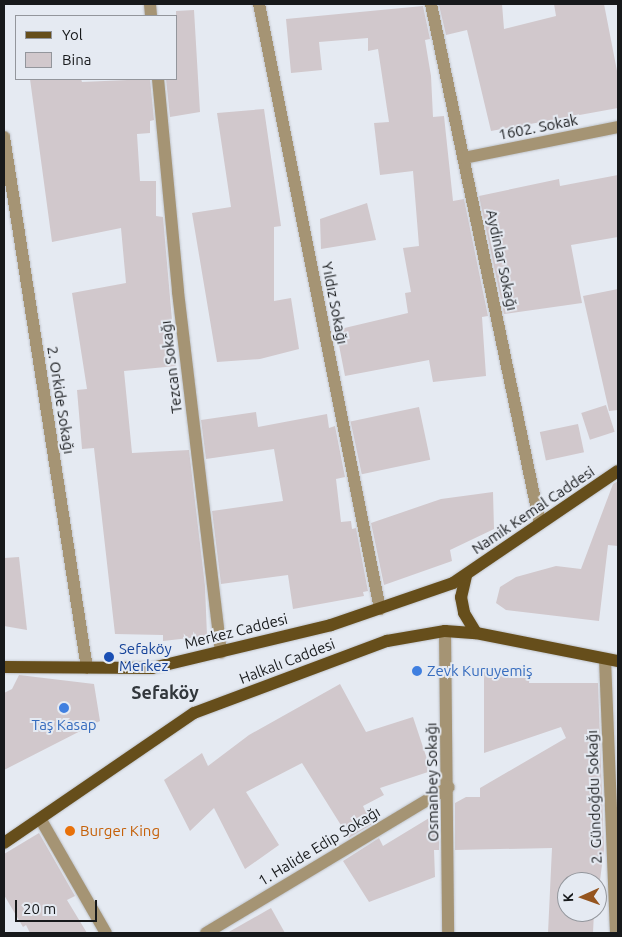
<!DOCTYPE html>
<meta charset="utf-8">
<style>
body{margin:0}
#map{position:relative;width:622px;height:937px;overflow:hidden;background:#e5eaf2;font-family:Ubuntu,sans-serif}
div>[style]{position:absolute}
.building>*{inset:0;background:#d1c8cc;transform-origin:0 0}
.roads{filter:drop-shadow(0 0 1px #c0c4cb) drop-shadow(0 0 1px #c0c4cb)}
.minor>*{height:12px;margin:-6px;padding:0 6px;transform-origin:6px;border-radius:6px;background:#a59474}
.major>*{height:12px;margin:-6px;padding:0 6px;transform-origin:6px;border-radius:6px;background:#664e1b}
.dots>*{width:14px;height:14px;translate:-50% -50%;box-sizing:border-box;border:2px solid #e5eaf2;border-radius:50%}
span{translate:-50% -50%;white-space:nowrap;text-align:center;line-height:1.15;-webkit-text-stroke:4px #e5eaf2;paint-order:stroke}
.street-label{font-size:15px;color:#17191b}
.transit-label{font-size:15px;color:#164399}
.left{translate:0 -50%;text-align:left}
.shop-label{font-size:15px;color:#366cbe}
.food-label{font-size:15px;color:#c56008}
.quarter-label{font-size:18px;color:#32373c;font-weight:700}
.frame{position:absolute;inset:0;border:5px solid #17191b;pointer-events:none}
.legend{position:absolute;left:15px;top:15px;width:162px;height:65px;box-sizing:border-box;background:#e5eaf2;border:1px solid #93969c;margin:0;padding:6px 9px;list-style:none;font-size:15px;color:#17191b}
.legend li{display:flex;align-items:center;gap:10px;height:25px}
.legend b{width:25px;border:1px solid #93969c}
.north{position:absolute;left:557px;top:872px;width:50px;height:50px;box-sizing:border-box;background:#e5eaf2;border:1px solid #93969c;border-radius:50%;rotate:268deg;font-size:14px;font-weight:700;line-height:20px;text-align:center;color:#17191b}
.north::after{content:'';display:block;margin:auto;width:18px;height:22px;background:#95551f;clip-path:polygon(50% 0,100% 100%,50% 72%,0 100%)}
.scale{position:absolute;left:15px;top:900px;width:82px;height:22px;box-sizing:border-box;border:2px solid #17191b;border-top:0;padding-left:6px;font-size:15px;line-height:18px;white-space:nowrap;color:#17191b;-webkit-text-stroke:4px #e5eaf2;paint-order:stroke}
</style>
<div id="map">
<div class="building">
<div style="clip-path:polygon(502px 4px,504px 29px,556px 16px,554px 4px,604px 4px,618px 76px,618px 108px,491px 131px,467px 30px,446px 35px,439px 5px)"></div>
<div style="clip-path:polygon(423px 6px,430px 39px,425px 40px,431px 76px,433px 117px,444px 116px,453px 201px,464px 199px,488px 316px,482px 317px,486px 376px,433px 382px,429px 360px,345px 376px,336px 330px,408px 313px,405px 293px,411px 292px,403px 248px,419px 246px,413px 171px,380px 175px,374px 123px,389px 122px,378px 49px,368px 51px,368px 38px,319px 42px,322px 70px,291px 73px,286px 19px)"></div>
<div style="clip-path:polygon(194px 10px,200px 112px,170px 117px,166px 79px,176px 79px,176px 11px)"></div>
<div style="clip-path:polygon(30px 79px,81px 79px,82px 82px,150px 79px,154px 120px,150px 121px,150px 133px,137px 134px,140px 181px,156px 181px,156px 216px,163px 217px,176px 366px,124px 371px,132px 453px,189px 450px,205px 586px,207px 636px,163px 641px,163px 635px,115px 634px,94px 448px,82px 449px,77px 390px,87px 389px,72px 293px,126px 283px,121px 228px,52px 242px)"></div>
<div style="clip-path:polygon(264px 109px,281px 226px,274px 227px,274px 301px,291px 298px,299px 349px,260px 359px,217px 362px,192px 213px,231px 207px,217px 113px)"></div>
<div style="clip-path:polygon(618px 175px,618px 237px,571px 245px,582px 303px,504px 314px,479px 196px,559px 179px,560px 186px)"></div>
<div style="clip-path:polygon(367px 203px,376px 240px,321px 249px,320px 219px)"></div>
<div style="clip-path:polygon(618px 289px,618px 410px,609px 411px,583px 296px)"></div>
<div style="left:606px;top:405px;width:28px;height:26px;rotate:72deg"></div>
<div style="left:419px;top:407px;width:54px;height:70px;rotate:78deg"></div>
<div style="clip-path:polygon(256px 412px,258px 427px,327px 414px,329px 428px,335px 426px,345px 477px,336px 479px,341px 522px,351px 521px,352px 529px,356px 528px,368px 591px,363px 592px,364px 596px,293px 609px,288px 575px,221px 584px,212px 511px,283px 501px,274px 449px,206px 459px,201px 420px)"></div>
<div style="left:578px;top:424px;width:29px;height:39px;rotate:78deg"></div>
<div style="clip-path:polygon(618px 481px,618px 546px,608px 545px,599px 621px,506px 610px,496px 603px,500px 587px,516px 577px,556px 566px,581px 569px,613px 484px)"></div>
<div style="clip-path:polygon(493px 492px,494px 529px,450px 550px,452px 561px,384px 585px,371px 523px,441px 499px)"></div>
<div style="clip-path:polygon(19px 557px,27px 630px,4px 626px,4px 558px)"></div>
<div style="clip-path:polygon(484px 672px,530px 672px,529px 683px,598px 683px,604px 849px,597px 904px,597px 882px,567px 882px,567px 912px,594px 912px,593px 933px,548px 933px,552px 848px,455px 850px,455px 803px,466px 797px,480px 797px,480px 788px,566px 738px,561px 727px,484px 753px)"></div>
<div style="clip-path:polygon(19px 675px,94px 684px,100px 721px,4px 770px,4px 693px,12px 689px)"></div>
<div style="clip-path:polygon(340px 684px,366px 732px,413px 717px,431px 771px,380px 788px,384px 795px,363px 806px,372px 824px,349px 838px,302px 763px,246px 792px,279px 845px,245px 869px,214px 808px,190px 831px,164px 780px,202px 753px,208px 766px,249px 735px)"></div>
<div style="clip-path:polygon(439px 812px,439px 850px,434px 850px,435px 877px,369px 902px,343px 861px,379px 838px,383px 846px)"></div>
<div style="clip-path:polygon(39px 833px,75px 896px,67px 900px,87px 933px,30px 933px,26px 925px,23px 927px,4px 895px,4px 854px)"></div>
<div style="clip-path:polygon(271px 908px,285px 933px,227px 933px)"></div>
</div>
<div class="roads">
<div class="minor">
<div style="left:150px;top:4px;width:12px;rotate:85deg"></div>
<div style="left:259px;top:4px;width:617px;rotate:78.69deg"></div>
<div style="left:431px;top:4px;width:531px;rotate:78.16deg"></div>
<div style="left:158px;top:79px;width:214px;rotate:84.6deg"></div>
<div style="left:178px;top:292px;width:363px;rotate:83.2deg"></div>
<div style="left:4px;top:137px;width:537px;rotate:81.12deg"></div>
<div style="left:464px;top:158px;width:157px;rotate:-11.4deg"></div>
<div style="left:445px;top:631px;width:302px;rotate:89.4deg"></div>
<div style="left:605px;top:659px;width:274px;rotate:87.7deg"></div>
<div style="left:41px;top:820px;width:130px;rotate:60.1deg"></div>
<div style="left:206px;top:933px;width:283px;rotate:-31deg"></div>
</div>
<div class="major">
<div style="left:466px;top:576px;width:22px;rotate:103deg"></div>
<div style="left:461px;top:597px;width:16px;rotate:79deg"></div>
<div style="left:464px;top:613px;width:23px;rotate:59deg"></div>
<div style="left:4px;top:667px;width:148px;rotate:0.4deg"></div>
<div style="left:152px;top:668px;width:184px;rotate:-13.5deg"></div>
<div style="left:331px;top:625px;width:129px;rotate:-19deg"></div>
<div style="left:453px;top:583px;width:199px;rotate:-34.2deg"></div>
<div style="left:4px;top:843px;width:230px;rotate:-34.4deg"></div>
<div style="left:194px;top:713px;width:206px;rotate:-20.5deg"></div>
<div style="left:387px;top:641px;width:59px;rotate:-9.8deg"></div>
<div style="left:445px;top:631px;width:31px;rotate:4deg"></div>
<div style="left:476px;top:633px;width:145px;rotate:11.2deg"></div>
</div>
</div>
<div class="dots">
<div style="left:109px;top:657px;background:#1a4fb4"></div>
<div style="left:417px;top:671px;background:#3f7fe0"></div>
<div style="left:64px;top:708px;background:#3f7fe0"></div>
<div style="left:70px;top:831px;background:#e8710a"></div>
</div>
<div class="street-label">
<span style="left:538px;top:127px;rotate:-11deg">1602. Sokak</span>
<span style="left:502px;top:260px;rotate:78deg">Aydinlar Sokağı</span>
<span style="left:335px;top:303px;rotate:79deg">Yıldız Sokağı</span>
<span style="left:171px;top:367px;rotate:-97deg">Tezcan Sokağı</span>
<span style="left:61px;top:400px;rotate:81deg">2. Orkide Sokağı</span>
<span style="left:533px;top:510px;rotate:-34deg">Namik Kemal Caddesi</span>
<span style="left:236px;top:631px;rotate:-14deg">Merkez Caddesi</span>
<span style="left:287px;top:661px;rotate:-21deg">Halkalı Caddesi</span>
<span style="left:432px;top:782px;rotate:-91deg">Osmanbey Sokağı</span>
<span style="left:594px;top:797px;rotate:-92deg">2. Gündoğdu Sokağı</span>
<span style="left:319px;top:846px;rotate:-31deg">1. Halide Edip Sokağı</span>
</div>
<div class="transit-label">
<span class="left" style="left:119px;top:657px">Sefaköy<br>Merkez</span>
</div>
<div class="shop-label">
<span class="left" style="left:427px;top:671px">Zevk Kuruyemiş</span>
<span style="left:64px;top:725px">Taş Kasap</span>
</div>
<div class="food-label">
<span class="left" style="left:80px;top:831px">Burger King</span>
</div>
<div class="quarter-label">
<span style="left:165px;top:692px">Sefaköy</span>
</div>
<div class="frame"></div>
<ul class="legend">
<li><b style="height:6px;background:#664e1b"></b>Yol</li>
<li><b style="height:14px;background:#d1c8cc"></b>Bina</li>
</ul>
<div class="north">K</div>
<div class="scale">20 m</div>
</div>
